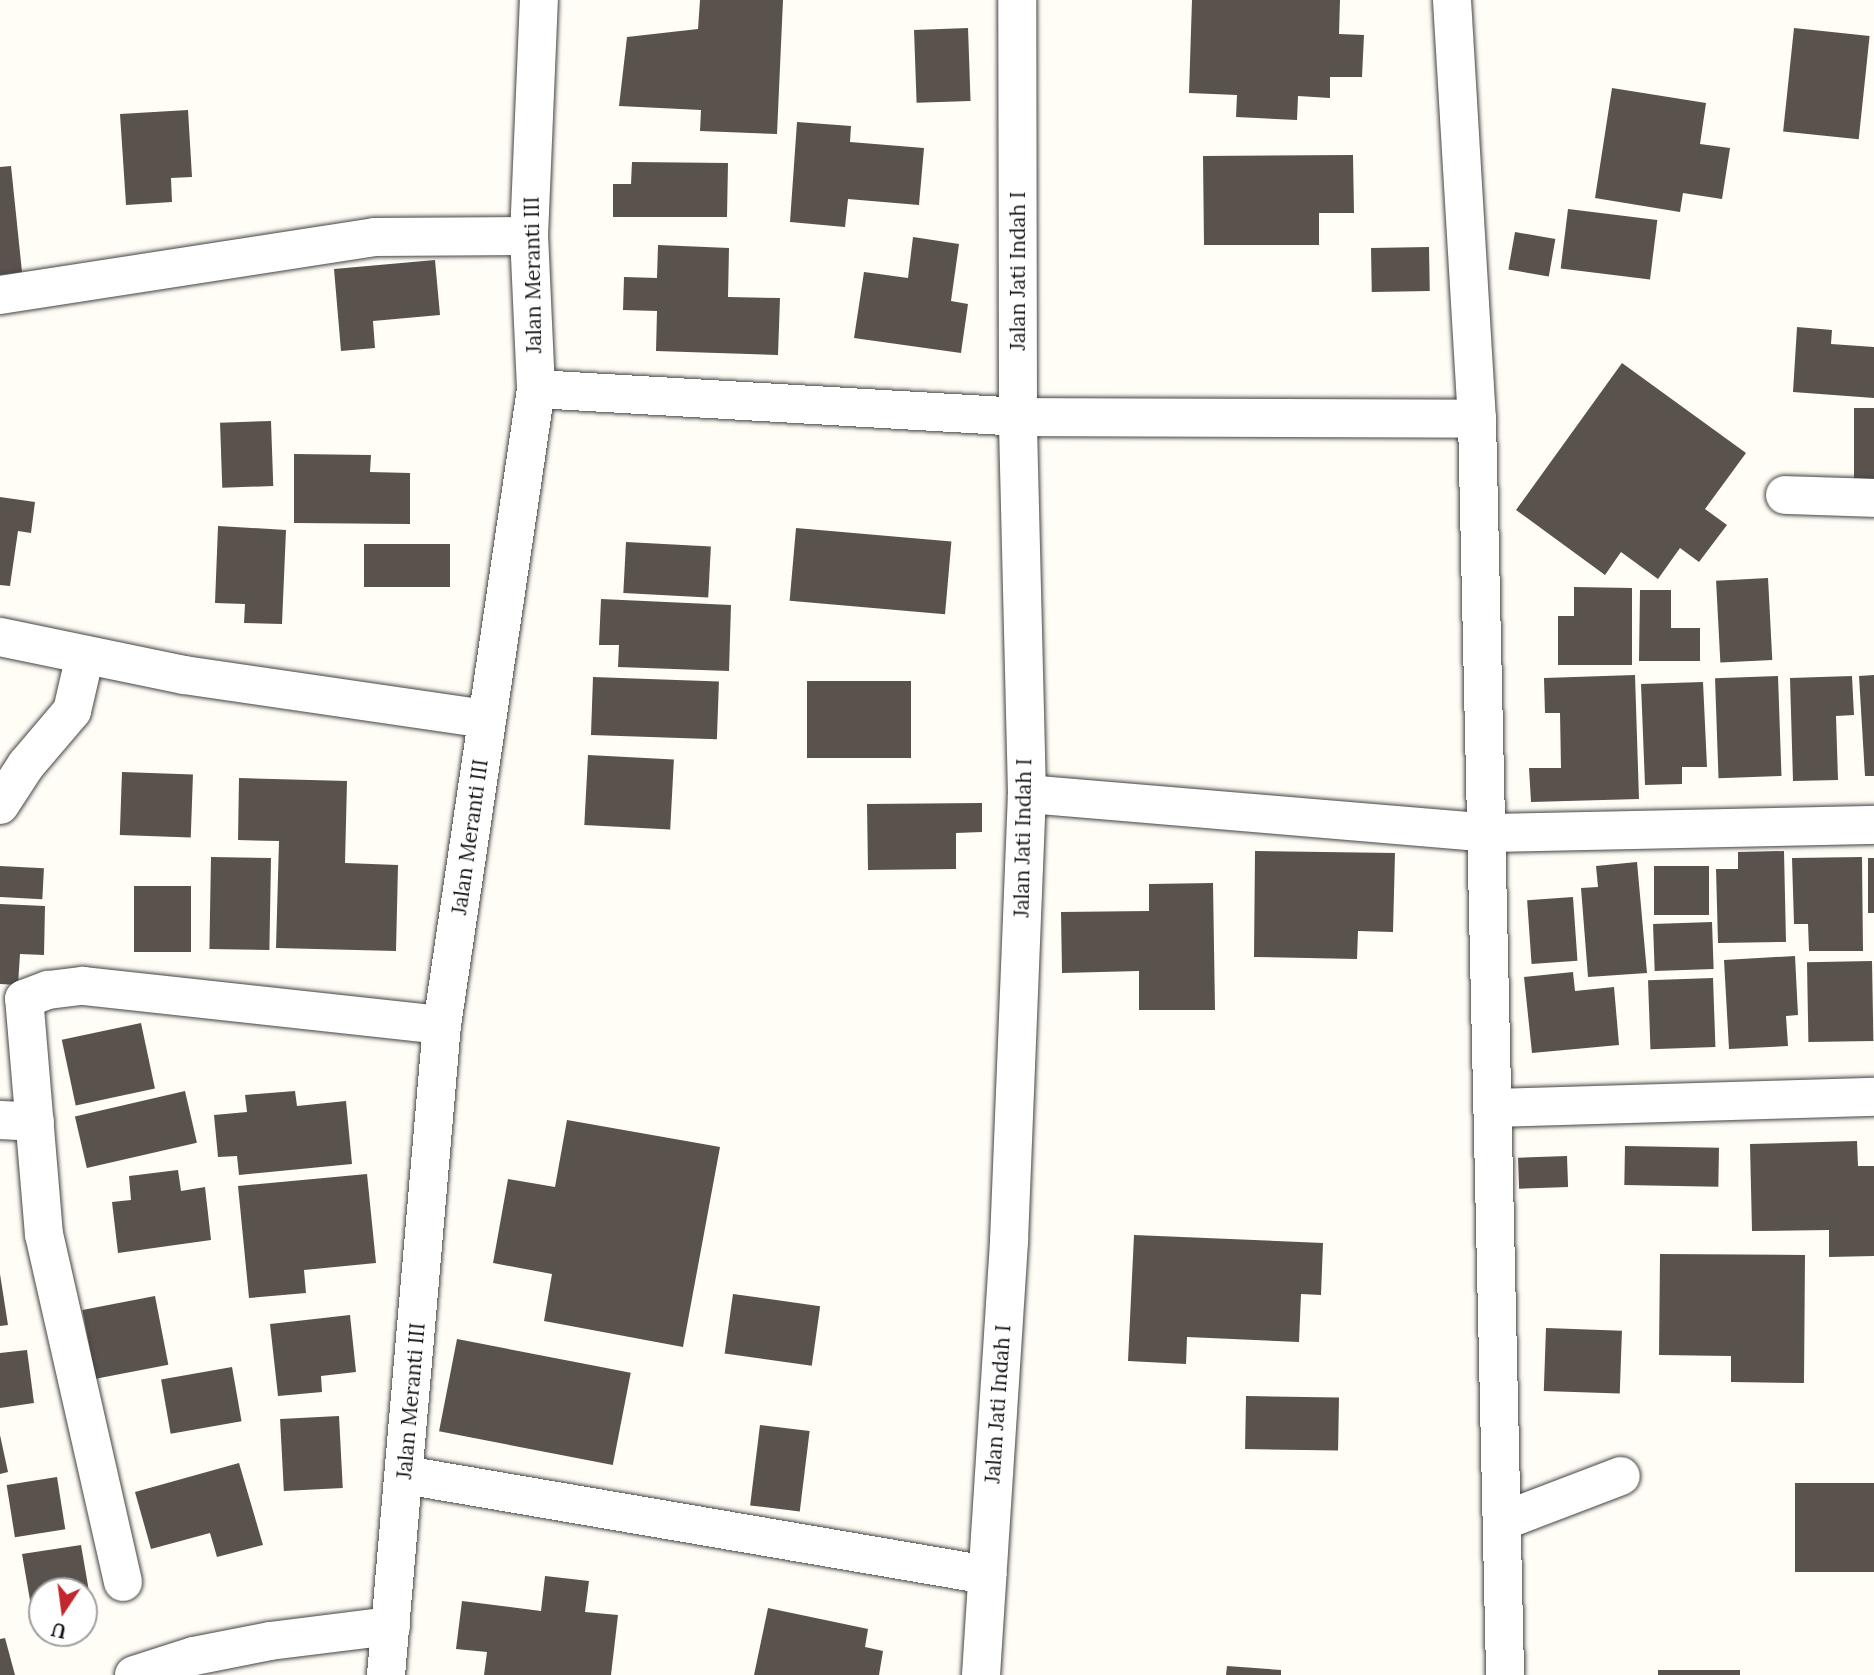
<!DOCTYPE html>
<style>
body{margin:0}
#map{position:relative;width:1874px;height:1675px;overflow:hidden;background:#fffdf5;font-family:Lora,serif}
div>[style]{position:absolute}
.building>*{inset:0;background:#5a524d;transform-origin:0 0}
.roads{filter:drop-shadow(0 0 2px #444) drop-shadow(0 0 2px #444)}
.minor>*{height:38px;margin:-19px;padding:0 19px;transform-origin:19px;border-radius:19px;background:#fff}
span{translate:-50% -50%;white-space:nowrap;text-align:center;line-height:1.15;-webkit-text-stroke:7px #fff;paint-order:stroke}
.street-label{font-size:21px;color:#111}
.north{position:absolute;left:28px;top:1577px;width:70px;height:70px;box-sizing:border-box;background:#fff;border:2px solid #a0a0a0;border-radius:50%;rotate:193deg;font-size:19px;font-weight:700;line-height:28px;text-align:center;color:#111}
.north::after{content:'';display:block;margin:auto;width:24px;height:32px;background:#c4262e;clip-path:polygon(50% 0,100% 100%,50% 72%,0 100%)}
</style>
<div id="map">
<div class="building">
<div style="clip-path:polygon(700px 0,783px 0,777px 134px,700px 131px,701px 110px,619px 106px,627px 37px,698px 29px)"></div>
<div style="clip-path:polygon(1192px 0,1340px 0,1339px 34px,1364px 35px,1362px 77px,1330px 77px,1330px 98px,1298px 96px,1297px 120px,1236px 117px,1237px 95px,1189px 93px)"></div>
<div style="left:968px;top:28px;width:73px;height:54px;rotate:88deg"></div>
<div style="left:1794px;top:28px;width:76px;height:104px;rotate:6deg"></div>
<div style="clip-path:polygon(1612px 88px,1706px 103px,1700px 144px,1730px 148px,1722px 199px,1683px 193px,1680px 212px,1595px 198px)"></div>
<div style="clip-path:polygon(188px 110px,192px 177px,171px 178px,172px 202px,126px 205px,120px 114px)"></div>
<div style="clip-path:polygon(797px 122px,851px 126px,850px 142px,924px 148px,919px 205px,848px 199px,845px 227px,790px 222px)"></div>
<div style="clip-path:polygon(1353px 155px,1354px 213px,1319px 213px,1319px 245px,1204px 245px,1203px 156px)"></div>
<div style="clip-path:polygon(632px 162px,728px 163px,727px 217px,613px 217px,613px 184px,631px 184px)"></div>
<div style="clip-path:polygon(11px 166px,22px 272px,0 275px,0 167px)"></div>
<div style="left:1568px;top:209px;width:90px;height:60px;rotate:7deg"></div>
<div style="left:1515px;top:232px;width:41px;height:38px;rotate:10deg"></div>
<div style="clip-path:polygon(913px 237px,959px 244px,951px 301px,968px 304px,961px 353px,854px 338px,864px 272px,908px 278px)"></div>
<div style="clip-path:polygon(658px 245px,729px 248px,728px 297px,780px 298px,778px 355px,656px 351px,657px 311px,623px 310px,624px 277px,657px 278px)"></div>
<div style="left:1429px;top:247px;width:44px;height:58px;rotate:89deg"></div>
<div style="clip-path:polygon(435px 260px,440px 315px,373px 321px,375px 348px,341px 351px,334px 269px)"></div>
<div style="clip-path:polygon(1797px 327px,1832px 330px,1831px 344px,1874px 347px,1874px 398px,1793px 392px)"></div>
<div style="clip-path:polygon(1622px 363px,1746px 453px,1705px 509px,1727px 525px,1699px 562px,1680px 548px,1658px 579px,1621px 552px,1605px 575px,1516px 510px)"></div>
<div style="left:1874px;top:408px;width:73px;height:20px;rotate:90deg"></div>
<div style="left:271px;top:421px;width:65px;height:51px;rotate:88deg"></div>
<div style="clip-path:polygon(294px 454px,371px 455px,370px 472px,410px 473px,410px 524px,294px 523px)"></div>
<div style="clip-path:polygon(0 497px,35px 502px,31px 533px,18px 531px,10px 586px,0 585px)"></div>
<div style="clip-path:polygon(218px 526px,286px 530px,282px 624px,244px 623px,245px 604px,215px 603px)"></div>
<div style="left:796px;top:528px;width:156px;height:73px;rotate:5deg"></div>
<div style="left:626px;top:542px;width:85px;height:51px;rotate:3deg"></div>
<div style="left:364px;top:544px;width:86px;height:43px"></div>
<div style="left:1768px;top:578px;width:82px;height:52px;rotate:87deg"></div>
<div style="clip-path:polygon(1574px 587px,1632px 588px,1632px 665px,1558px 665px,1558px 616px,1574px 616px)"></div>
<div style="clip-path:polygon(1640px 590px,1671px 590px,1671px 628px,1700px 628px,1700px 661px,1639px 661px)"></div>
<div style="clip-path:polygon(601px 599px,731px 605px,729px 671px,618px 667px,619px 645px,599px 645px)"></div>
<div style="clip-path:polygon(1635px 675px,1639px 799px,1531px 802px,1529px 768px,1561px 768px,1560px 713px,1545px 713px,1544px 678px)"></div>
<div style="clip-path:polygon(1874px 675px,1874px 776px,1865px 776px,1859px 676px)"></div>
<div style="left:1778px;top:676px;width:100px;height:63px;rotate:88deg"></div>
<div style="clip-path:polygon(1852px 676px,1854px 715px,1836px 716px,1838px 780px,1793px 781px,1790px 678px)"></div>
<div style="left:593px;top:677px;width:126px;height:58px;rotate:2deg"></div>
<div style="left:807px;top:681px;width:104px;height:77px"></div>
<div style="clip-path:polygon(1703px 682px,1707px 767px,1682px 767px,1682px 784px,1645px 785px,1641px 684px)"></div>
<div style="left:588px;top:755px;width:86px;height:70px;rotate:3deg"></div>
<div style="left:122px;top:772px;width:71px;height:63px;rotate:2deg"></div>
<div style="clip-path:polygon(239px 778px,347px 781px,345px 863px,398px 865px,396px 951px,276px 948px,279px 841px,238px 840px)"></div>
<div style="clip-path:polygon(982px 803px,982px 832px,956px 833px,956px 869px,868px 870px,867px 804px)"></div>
<div style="clip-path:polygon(1255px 851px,1395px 853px,1393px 932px,1358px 931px,1357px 959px,1254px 957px)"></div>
<div style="clip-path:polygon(1784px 851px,1786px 942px,1718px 943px,1716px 869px,1738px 869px,1738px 852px)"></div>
<div style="left:211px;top:857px;width:60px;height:92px;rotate:1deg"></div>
<div style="clip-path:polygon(1862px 857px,1863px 951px,1809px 951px,1808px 924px,1794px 924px,1792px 858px)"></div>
<div style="left:1868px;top:858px;width:6px;height:55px"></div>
<div style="clip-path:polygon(1637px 862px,1647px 973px,1588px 977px,1581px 888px,1598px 887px,1596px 866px)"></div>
<div style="left:0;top:866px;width:44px;height:31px;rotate:3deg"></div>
<div style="left:1654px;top:866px;width:55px;height:49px"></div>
<div style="clip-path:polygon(1213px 883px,1215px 1010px,1139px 1010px,1139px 971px,1062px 973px,1061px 912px,1149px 911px,1149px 884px)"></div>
<div style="left:134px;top:886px;width:57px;height:66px"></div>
<div style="left:1573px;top:897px;width:64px;height:46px;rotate:86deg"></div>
<div style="clip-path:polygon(0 904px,45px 906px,44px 955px,20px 954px,18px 985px,0 984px)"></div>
<div style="left:1712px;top:922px;width:47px;height:59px;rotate:88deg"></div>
<div style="clip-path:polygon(1795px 956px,1798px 1015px,1786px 1016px,1788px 1046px,1729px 1049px,1724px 960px)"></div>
<div style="left:1872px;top:961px;width:80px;height:65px;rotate:89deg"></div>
<div style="clip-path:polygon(1573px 972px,1575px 991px,1614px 987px,1619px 1045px,1532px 1053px,1524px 977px)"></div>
<div style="left:1713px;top:978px;width:69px;height:65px;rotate:88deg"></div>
<div style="left:141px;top:1023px;width:67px;height:81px;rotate:78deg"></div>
<div style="left:185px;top:1091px;width:53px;height:113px;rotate:77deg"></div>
<div style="clip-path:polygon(295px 1091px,297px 1106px,346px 1101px,352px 1164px,239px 1175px,237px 1156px,218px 1157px,214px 1115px,247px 1112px,245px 1095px)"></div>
<div style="clip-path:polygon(567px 1120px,720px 1147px,683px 1347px,544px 1321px,552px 1274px,493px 1263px,508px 1179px,555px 1187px)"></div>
<div style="clip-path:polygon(1857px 1141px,1858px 1166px,1874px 1166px,1874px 1256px,1829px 1257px,1829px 1230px,1752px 1231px,1750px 1144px)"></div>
<div style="left:1625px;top:1146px;width:94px;height:39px;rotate:1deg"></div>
<div style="left:1567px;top:1156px;width:31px;height:49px;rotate:88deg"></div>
<div style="clip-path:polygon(178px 1170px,181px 1191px,205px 1187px,211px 1240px,118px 1253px,112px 1202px,131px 1200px,129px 1176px)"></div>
<div style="clip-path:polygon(367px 1174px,376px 1263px,304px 1270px,306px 1293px,249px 1298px,238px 1186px)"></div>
<div style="clip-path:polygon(1134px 1235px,1323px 1243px,1321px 1295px,1301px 1294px,1299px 1342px,1187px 1337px,1186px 1364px,1128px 1361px)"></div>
<div style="clip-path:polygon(1660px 1254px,1805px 1255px,1804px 1383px,1731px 1382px,1731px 1356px,1659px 1355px)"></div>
<div style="clip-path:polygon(0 1274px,8px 1325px,0 1326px)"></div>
<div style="left:733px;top:1294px;width:88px;height:60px;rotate:8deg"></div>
<div style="left:155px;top:1296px;width:70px;height:74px;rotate:79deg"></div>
<div style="clip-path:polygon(350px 1315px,356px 1372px,321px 1376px,322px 1392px,278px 1396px,270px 1324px)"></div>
<div style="left:1546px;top:1328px;width:76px;height:63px;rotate:2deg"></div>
<div style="left:457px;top:1339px;width:177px;height:94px;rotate:11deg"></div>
<div style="clip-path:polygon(27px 1350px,34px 1403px,0 1408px,0 1353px)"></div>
<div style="left:232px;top:1367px;width:55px;height:72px;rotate:80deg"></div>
<div style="left:1246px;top:1396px;width:93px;height:53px;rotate:1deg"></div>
<div style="left:339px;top:1416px;width:72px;height:59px;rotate:87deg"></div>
<div style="left:760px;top:1425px;width:50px;height:81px;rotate:7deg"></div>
<div style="clip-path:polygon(0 1435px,8px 1472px,0 1474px)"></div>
<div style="clip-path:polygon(239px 1463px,263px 1545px,217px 1557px,210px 1533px,151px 1549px,135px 1492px)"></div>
<div style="left:57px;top:1477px;width:53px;height:51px;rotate:81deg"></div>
<div style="left:1874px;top:1483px;width:89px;height:79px;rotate:90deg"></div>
<div style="clip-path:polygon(81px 1545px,91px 1603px,84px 1604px,84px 1591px,42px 1591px,42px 1611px,32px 1612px,22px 1554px)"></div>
<div style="clip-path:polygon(545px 1576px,589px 1581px,585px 1612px,618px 1615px,611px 1675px,484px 1675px,487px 1652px,456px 1649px,462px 1601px,541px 1611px)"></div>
<div style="clip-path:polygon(768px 1608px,868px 1629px,865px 1647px,883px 1651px,879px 1675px,754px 1675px)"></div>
<div style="clip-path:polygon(5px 1638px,15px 1675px,0 1675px,0 1639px)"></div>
<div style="clip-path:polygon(1227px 1666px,1281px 1670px,1281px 1675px,1226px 1675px)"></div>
<div style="left:1658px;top:1670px;width:82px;height:5px"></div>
</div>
<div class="roads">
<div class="minor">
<div style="left:1452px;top:0;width:420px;rotate:86.6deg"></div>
<div style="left:1477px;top:419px;width:1256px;rotate:88.72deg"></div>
<div style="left:0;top:295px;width:378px;rotate:-8.8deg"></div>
<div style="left:374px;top:237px;width:155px;rotate:-0.4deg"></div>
<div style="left:536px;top:389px;width:483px;rotate:3.3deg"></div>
<div style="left:1018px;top:417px;width:459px;rotate:0.2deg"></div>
<div style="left:1785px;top:495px;width:89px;rotate:1.9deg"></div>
<div style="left:0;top:637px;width:188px;rotate:11.7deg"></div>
<div style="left:184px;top:675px;width:305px;rotate:8.3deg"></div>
<div style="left:1027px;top:794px;width:462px;rotate:4.8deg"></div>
<div style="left:1487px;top:833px;width:387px;rotate:-1.2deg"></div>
<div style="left:0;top:805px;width:48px;rotate:-57deg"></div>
<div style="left:26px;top:765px;width:71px;rotate:-49.6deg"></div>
<div style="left:72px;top:711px;width:57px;rotate:-76.9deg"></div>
<div style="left:1496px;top:1108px;width:378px;rotate:-1.7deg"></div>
<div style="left:0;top:1120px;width:35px;rotate:3deg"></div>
<div style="left:405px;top:1475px;width:591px;rotate:9.75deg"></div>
<div style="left:1503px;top:1521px;width:126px;rotate:-20.9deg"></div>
<div style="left:123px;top:1582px;width:356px;rotate:-102.8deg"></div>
<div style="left:44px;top:1235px;width:237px;rotate:-94.8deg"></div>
<div style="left:24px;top:999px;width:26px;rotate:-21deg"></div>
<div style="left:48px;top:990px;width:35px;rotate:-7deg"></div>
<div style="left:83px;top:986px;width:361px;rotate:6.2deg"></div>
<div style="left:134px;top:1675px;width:63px;rotate:-17.6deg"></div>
<div style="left:194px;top:1656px;width:77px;rotate:-11.2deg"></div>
<div style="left:270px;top:1641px;width:122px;rotate:-7.1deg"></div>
<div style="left:386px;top:1675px;width:652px;rotate:-85.08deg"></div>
<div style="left:442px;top:1025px;width:643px;rotate:-81.59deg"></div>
<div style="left:536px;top:389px;width:153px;rotate:-92.6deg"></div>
<div style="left:529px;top:236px;width:236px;rotate:-87.6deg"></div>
<div style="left:981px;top:1675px;width:435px;rotate:-86.3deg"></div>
<div style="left:1009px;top:1241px;width:447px;rotate:-87.7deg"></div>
<div style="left:1027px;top:794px;width:377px;rotate:-91.4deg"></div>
<div style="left:1018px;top:417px;width:417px;rotate:-90.1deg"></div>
</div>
</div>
<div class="street-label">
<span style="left:1018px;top:271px;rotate:-90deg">Jalan Jati Indah I</span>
<span style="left:533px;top:275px;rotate:-91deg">Jalan Meranti III</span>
<span style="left:470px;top:837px;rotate:-82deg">Jalan Meranti III</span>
<span style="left:1023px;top:838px;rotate:-89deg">Jalan Jati Indah I</span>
<span style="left:411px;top:1401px;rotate:-85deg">Jalan Meranti III</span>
<span style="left:998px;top:1404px;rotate:-86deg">Jalan Jati Indah I</span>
</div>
<div class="north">U</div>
</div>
